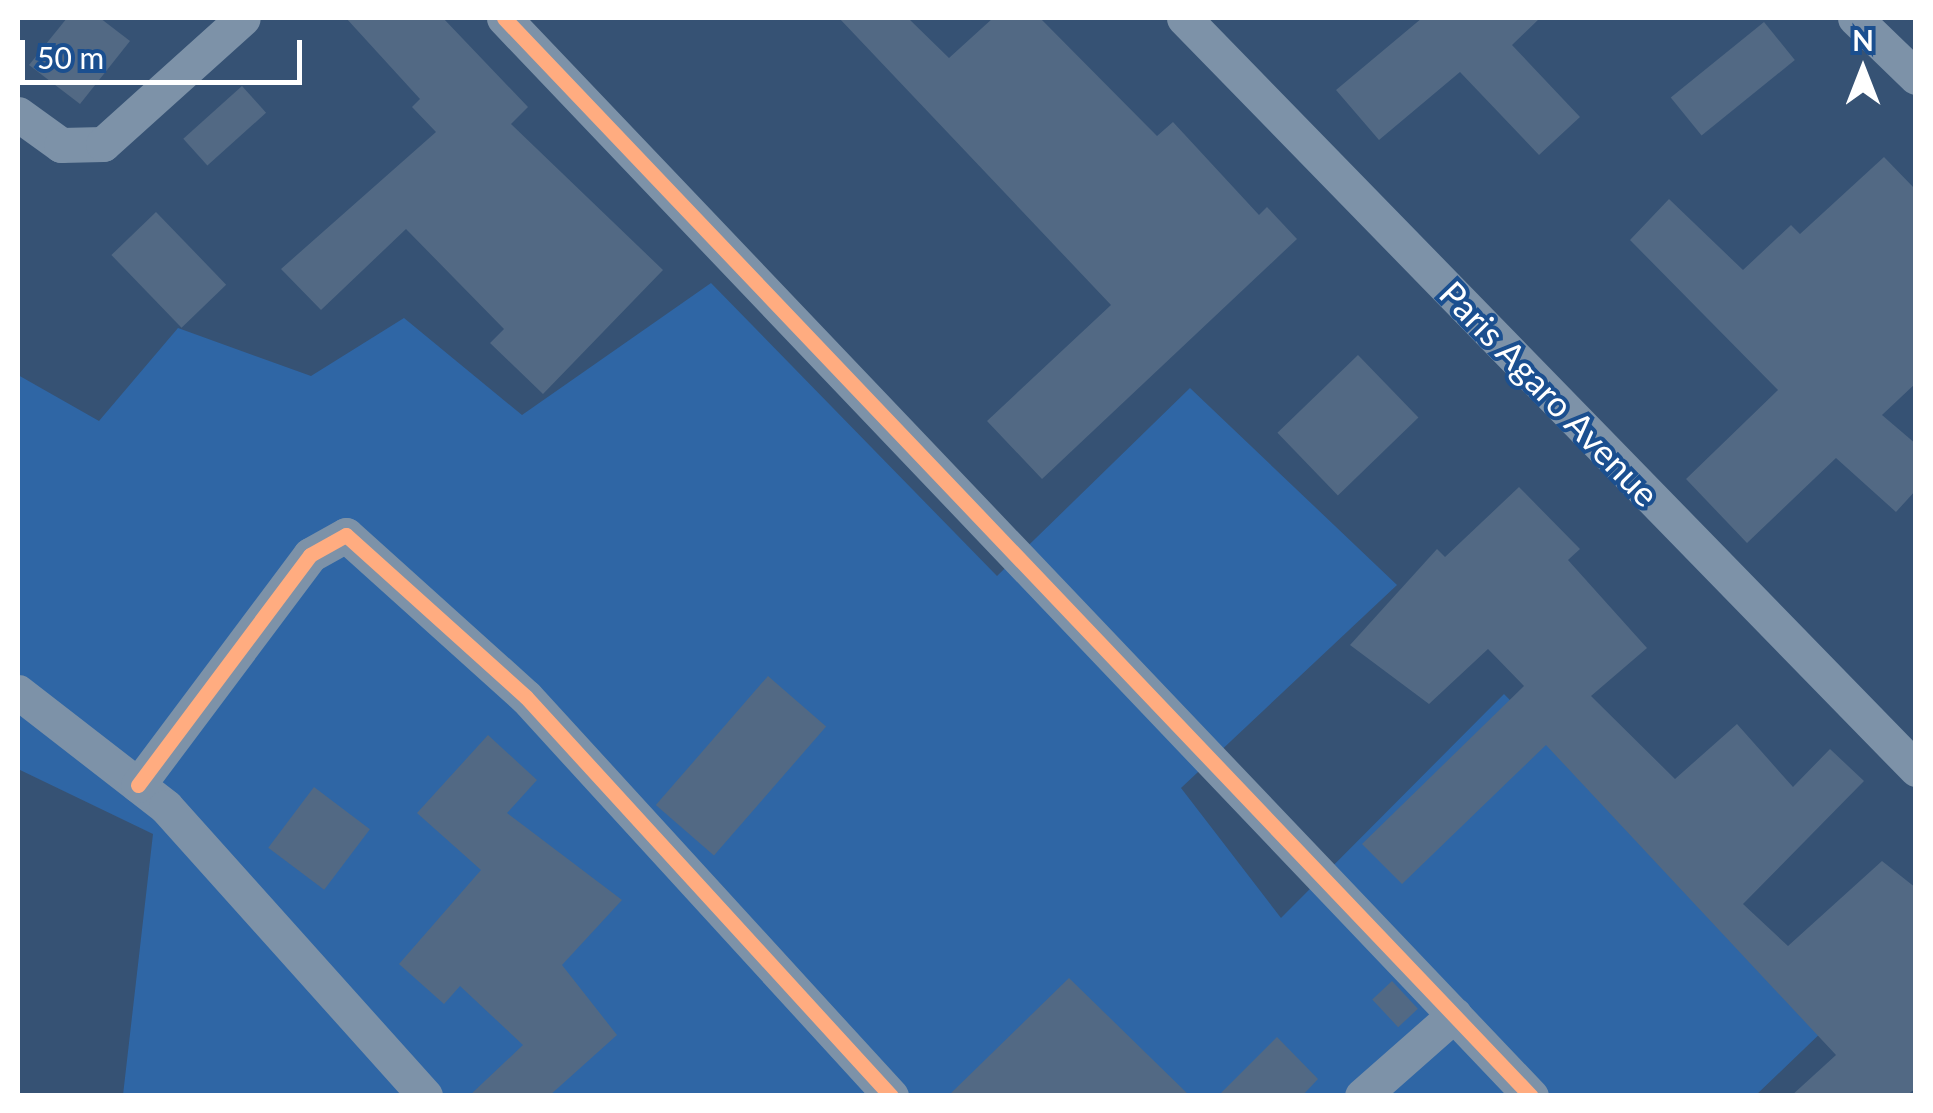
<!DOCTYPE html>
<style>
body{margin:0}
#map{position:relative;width:1933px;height:1113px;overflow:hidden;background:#365274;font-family:Lato,sans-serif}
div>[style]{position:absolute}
.green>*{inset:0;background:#2f66a5}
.building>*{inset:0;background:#526984;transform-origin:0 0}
.minor>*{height:35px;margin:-17.5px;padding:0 17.5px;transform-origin:17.5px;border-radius:17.5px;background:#7d92a8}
.cycleway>*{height:15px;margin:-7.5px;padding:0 7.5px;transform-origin:7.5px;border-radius:7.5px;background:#ffac80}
span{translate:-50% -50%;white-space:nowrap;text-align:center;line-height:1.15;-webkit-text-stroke:8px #1b4f8f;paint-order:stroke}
.street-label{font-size:35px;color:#fff}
.frame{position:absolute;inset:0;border:20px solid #fff;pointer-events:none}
.north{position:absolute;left:1813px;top:20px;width:100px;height:100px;-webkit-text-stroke:8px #1b4f8f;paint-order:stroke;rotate:0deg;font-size:28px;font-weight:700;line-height:40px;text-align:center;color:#fff}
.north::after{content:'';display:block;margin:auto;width:35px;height:45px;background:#fff;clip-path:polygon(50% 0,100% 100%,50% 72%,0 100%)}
.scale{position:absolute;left:20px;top:40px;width:282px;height:45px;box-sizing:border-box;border:5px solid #fff;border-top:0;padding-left:12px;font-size:30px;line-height:35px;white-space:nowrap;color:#fff;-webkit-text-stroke:8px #1b4f8f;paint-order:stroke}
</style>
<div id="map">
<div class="green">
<div style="clip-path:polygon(711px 283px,997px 576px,1190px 388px,1397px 585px,1181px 788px,1281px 918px,1504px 694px,1828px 1026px,1755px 1096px,123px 1095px,153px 834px,18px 769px,18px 375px,99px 421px,178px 328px,311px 376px,404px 318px,522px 415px)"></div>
</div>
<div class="building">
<div style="clip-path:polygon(67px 18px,100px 18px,130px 41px,80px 104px,29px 65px)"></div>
<div style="clip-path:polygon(346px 18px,443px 18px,528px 107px,511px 124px,663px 270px,543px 394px,490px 343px,504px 329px,406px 229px,321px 310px,281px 269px,436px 132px,412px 107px,420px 99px)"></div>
<div style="clip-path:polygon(839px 18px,908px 18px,949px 58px,993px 18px,1040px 18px,1157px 136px,1173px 122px,1259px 215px,1267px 207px,1297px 239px,1042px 479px,987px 421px,1111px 305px)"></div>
<div style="clip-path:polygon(1422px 18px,1540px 18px,1512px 45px,1580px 117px,1539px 155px,1460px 72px,1379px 140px,1336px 90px)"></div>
<div style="left:1764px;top:22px;width:49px;height:120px;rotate:51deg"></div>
<div style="left:242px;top:86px;width:36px;height:79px;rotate:48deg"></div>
<div style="clip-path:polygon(1884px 157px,1916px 190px,1916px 383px,1882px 415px,1916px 444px,1916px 490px,1896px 512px,1836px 458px,1747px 543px,1686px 479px,1778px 390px,1630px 240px,1669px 199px,1743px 270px,1791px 225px,1800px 234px)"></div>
<div style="left:156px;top:212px;width:101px;height:62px;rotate:46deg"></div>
<div style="left:1358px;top:355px;width:87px;height:112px;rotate:46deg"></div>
<div style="clip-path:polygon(1519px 487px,1580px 549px,1568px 560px,1647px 648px,1591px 696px,1675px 779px,1737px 724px,1793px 787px,1830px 749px,1864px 781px,1743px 904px,1788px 946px,1882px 861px,1916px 888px,1916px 1088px,1906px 1096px,1791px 1096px,1836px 1055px,1546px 745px,1402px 884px,1362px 844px,1524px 686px,1488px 649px,1429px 704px,1350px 645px,1437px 549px,1445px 557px)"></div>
<div style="left:768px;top:676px;width:77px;height:171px;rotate:41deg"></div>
<div style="clip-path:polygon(488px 735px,537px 780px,507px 813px,622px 900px,562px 965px,617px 1035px,549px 1096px,469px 1096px,523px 1045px,460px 986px,444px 1004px,399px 964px,481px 870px,417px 813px)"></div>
<div style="left:314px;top:787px;width:70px;height:76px;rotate:37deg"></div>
<div style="clip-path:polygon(1069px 978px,1190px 1096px,948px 1096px)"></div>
<div style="left:1392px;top:981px;width:38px;height:27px;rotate:47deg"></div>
<div style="clip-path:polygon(1277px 1037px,1318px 1079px,1302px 1096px,1218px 1096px)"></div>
</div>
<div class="minor">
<div style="left:504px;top:18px;width:1489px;rotate:46.39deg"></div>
<div style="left:1184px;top:18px;width:1049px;rotate:45.73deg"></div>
<div style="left:1855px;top:18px;width:85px;rotate:44deg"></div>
<div style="left:18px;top:114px;width:53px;rotate:35.8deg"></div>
<div style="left:61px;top:145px;width:42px;rotate:-1.4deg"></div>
<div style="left:103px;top:144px;width:188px;rotate:-42deg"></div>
<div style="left:18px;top:692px;width:187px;rotate:37.8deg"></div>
<div style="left:166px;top:807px;width:388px;rotate:48.1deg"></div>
<div style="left:138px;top:785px;width:287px;rotate:-53.2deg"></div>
<div style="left:310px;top:555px;width:41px;rotate:-29.1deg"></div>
<div style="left:346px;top:535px;width:242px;rotate:42deg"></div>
<div style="left:526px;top:697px;width:541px;rotate:47.55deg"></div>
<div style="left:1362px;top:1096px;width:123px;rotate:-41.4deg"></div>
</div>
<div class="cycleway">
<div style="left:504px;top:18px;width:1489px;rotate:46.39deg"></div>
<div style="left:138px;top:785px;width:287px;rotate:-53.2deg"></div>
<div style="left:310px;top:555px;width:41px;rotate:-29.1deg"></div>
<div style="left:346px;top:535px;width:242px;rotate:42deg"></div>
<div style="left:526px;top:697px;width:541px;rotate:47.55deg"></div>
</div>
<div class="street-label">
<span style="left:1550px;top:393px;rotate:46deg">Paris Agaro Avenue</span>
</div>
<div class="frame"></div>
<div class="north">N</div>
<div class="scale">50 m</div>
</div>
